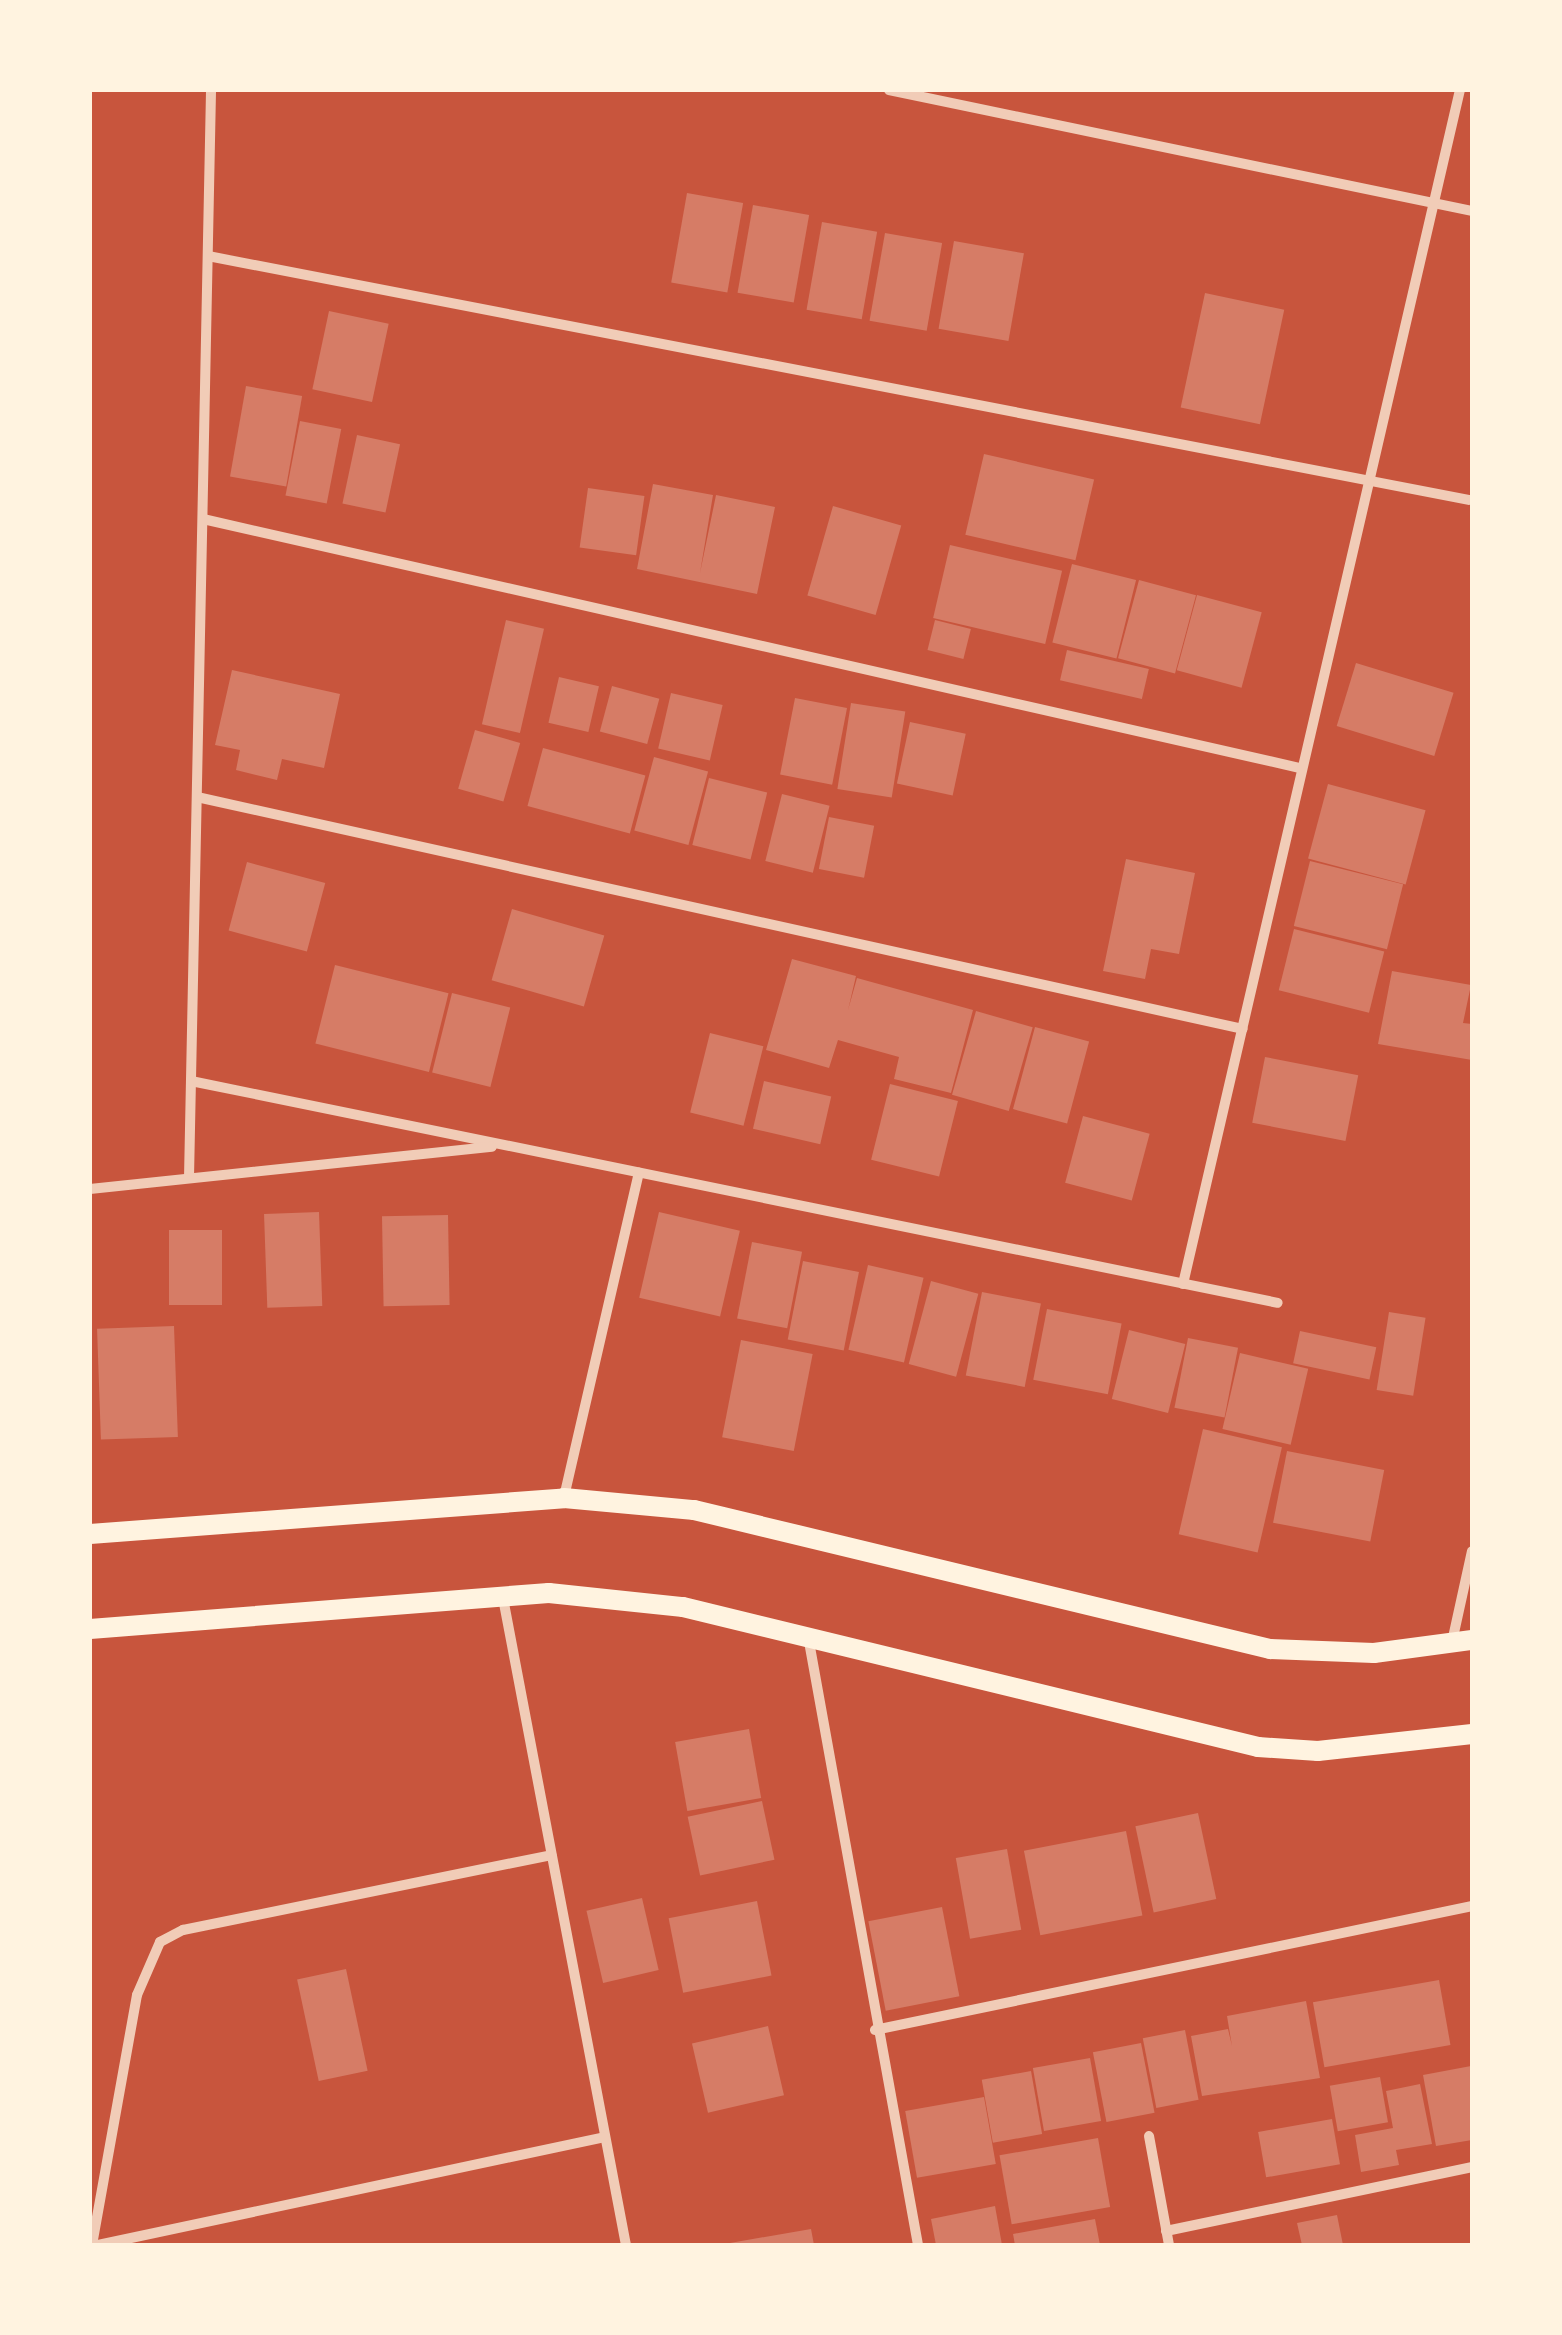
<!DOCTYPE html>
<style>
body{margin:0}
#map{position:relative;width:1562px;height:2335px;overflow:hidden;background:#c8553d;font-family:"PT Sans Narrow",sans-serif}
div>[style]{position:absolute}
.building>*{inset:0;background:#d67c66;transform-origin:0 0}
.minor>*{height:10px;margin:-5px;padding:0 5px;transform-origin:5px;border-radius:5px;background:#f1ccb7}
.secondary>*{height:20px;margin:-10px;padding:0 10px;transform-origin:10px;border-radius:10px;background:#fff3e0}
span{translate:-50% -50%;white-space:nowrap;text-align:center;line-height:1.15;-webkit-text-stroke:8px #fff3e0;paint-order:stroke}
.frame{position:absolute;inset:0;border:92px solid #fff3e0;pointer-events:none}
</style>
<div id="map">
<div class="building">
<div style="left:687px;top:193px;width:57px;height:91px;rotate:10deg"></div>
<div style="left:753px;top:205px;width:57px;height:89px;rotate:10deg"></div>
<div style="left:822px;top:222px;width:56px;height:89px;rotate:10deg"></div>
<div style="left:885px;top:233px;width:58px;height:89px;rotate:10deg"></div>
<div style="left:954px;top:241px;width:71px;height:89px;rotate:10deg"></div>
<div style="left:1205px;top:293px;width:81px;height:117px;rotate:12deg"></div>
<div style="left:329px;top:311px;width:61px;height:80px;rotate:12deg"></div>
<div style="left:246px;top:386px;width:57px;height:92px;rotate:10deg"></div>
<div style="left:300px;top:421px;width:42px;height:76px;rotate:11deg"></div>
<div style="left:357px;top:435px;width:44px;height:70px;rotate:12deg"></div>
<div style="left:984px;top:454px;width:113px;height:83px;rotate:13deg"></div>
<div style="clip-path:polygon(653px 484px,713px 495px,700px 573px,716px 495px,775px 507px,757px 594px,637px 569px)"></div>
<div style="left:588px;top:488px;width:57px;height:60px;rotate:8deg"></div>
<div style="left:833px;top:506px;width:71px;height:93px;rotate:16deg"></div>
<div style="left:950px;top:545px;width:115px;height:75px;rotate:13deg"></div>
<div style="left:1072px;top:564px;width:66px;height:81px;rotate:14deg"></div>
<div style="left:1139px;top:580px;width:59px;height:81px;rotate:15deg"></div>
<div style="left:1197px;top:595px;width:67px;height:78px;rotate:15deg"></div>
<div style="left:506px;top:620px;width:39px;height:107px;rotate:13deg"></div>
<div style="left:935px;top:620px;width:37px;height:31px;rotate:14deg"></div>
<div style="left:1067px;top:650px;width:84px;height:31px;rotate:13deg"></div>
<div style="left:1356px;top:663px;width:102px;height:66px;rotate:17deg"></div>
<div style="clip-path:polygon(232px 670px,340px 694px,324px 768px,282px 759px,277px 780px,236px 770px,240px 750px,215px 745px)"></div>
<div style="left:559px;top:677px;width:41px;height:47px;rotate:13deg"></div>
<div style="left:612px;top:686px;width:49px;height:47px;rotate:15deg"></div>
<div style="left:671px;top:693px;width:53px;height:57px;rotate:13deg"></div>
<div style="left:795px;top:698px;width:53px;height:78px;rotate:11deg"></div>
<div style="left:851px;top:703px;width:55px;height:87px;rotate:9deg"></div>
<div style="left:910px;top:722px;width:57px;height:63px;rotate:12deg"></div>
<div style="left:475px;top:730px;width:47px;height:61px;rotate:16deg"></div>
<div style="left:543px;top:748px;width:106px;height:60px;rotate:15deg"></div>
<div style="left:654px;top:757px;width:56px;height:76px;rotate:15deg"></div>
<div style="left:709px;top:778px;width:60px;height:69px;rotate:14deg"></div>
<div style="left:1328px;top:784px;width:101px;height:77px;rotate:15deg"></div>
<div style="left:782px;top:794px;width:49px;height:69px;rotate:14deg"></div>
<div style="left:829px;top:817px;width:46px;height:53px;rotate:11deg"></div>
<div style="clip-path:polygon(1126px 859px,1195px 873px,1179px 954px,1151px 949px,1145px 979px,1103px 971px)"></div>
<div style="left:1310px;top:861px;width:96px;height:67px;rotate:14deg"></div>
<div style="left:247px;top:862px;width:81px;height:71px;rotate:15deg"></div>
<div style="left:512px;top:909px;width:96px;height:74px;rotate:16deg"></div>
<div style="left:1294px;top:929px;width:93px;height:63px;rotate:14deg"></div>
<div style="clip-path:polygon(792px 959px,856px 976px,848px 1010px,857px 978px,973px 1010px,951px 1093px,894px 1079px,899px 1057px,838px 1040px,829px 1068px,766px 1050px)"></div>
<div style="left:335px;top:965px;width:117px;height:81px;rotate:14deg"></div>
<div style="clip-path:polygon(1392px 971px,1471px 985px,1463px 1023px,1472px 1024px,1472px 1060px,1378px 1044px)"></div>
<div style="left:452px;top:993px;width:60px;height:82px;rotate:14deg"></div>
<div style="left:976px;top:1011px;width:59px;height:87px;rotate:16deg"></div>
<div style="left:1035px;top:1027px;width:56px;height:85px;rotate:15deg"></div>
<div style="left:710px;top:1033px;width:55px;height:82px;rotate:14deg"></div>
<div style="left:1265px;top:1057px;width:95px;height:67px;rotate:11deg"></div>
<div style="left:764px;top:1081px;width:69px;height:49px;rotate:13deg"></div>
<div style="left:890px;top:1084px;width:70px;height:78px;rotate:14deg"></div>
<div style="left:1083px;top:1116px;width:69px;height:69px;rotate:15deg"></div>
<div style="left:319px;top:1212px;width:94px;height:55px;rotate:88deg"></div>
<div style="left:659px;top:1212px;width:83px;height:88px;rotate:13deg"></div>
<div style="left:448px;top:1215px;width:90px;height:66px;rotate:89deg"></div>
<div style="left:222px;top:1230px;width:75px;height:53px;rotate:90deg"></div>
<div style="left:752px;top:1242px;width:51px;height:78px;rotate:11deg"></div>
<div style="left:803px;top:1261px;width:57px;height:80px;rotate:11deg"></div>
<div style="left:868px;top:1265px;width:57px;height:87px;rotate:13deg"></div>
<div style="left:931px;top:1281px;width:49px;height:86px;rotate:15deg"></div>
<div style="left:982px;top:1292px;width:60px;height:85px;rotate:11deg"></div>
<div style="left:1047px;top:1309px;width:76px;height:72px;rotate:11deg"></div>
<div style="left:1389px;top:1312px;width:37px;height:79px;rotate:9deg"></div>
<div style="left:174px;top:1326px;width:111px;height:77px;rotate:88deg"></div>
<div style="left:1129px;top:1330px;width:58px;height:71px;rotate:14deg"></div>
<div style="left:1300px;top:1331px;width:78px;height:33px;rotate:12deg"></div>
<div style="left:1188px;top:1338px;width:51px;height:71px;rotate:11deg"></div>
<div style="left:741px;top:1340px;width:73px;height:99px;rotate:11deg"></div>
<div style="left:1240px;top:1353px;width:70px;height:78px;rotate:13deg"></div>
<div style="left:1203px;top:1429px;width:81px;height:108px;rotate:13deg"></div>
<div style="left:1287px;top:1451px;width:99px;height:73px;rotate:11deg"></div>
<div style="left:749px;top:1729px;width:70px;height:75px;rotate:80deg"></div>
<div style="left:762px;top:1801px;width:60px;height:76px;rotate:78deg"></div>
<div style="left:1198px;top:1813px;width:88px;height:64px;rotate:78deg"></div>
<div style="left:1126px;top:1831px;width:86px;height:104px;rotate:79deg"></div>
<div style="left:1007px;top:1849px;width:82px;height:52px;rotate:80deg"></div>
<div style="left:642px;top:1898px;width:74px;height:57px;rotate:77deg"></div>
<div style="left:757px;top:1901px;width:76px;height:90px;rotate:79deg"></div>
<div style="left:942px;top:1907px;width:91px;height:75px;rotate:79deg"></div>
<div style="left:346px;top:1969px;width:104px;height:50px;rotate:78deg"></div>
<div style="left:1439px;top:1980px;width:66px;height:128px;rotate:80deg"></div>
<div style="clip-path:polygon(1306px 2001px,1320px 2078px,1202px 2096px,1191px 2036px,1228px 2029px,1232px 2046px,1227px 2016px)"></div>
<div style="left:768px;top:2026px;width:71px;height:78px;rotate:77deg"></div>
<div style="left:1185px;top:2030px;width:71px;height:43px;rotate:79deg"></div>
<div style="left:1141px;top:2043px;width:71px;height:49px;rotate:79deg"></div>
<div style="left:1090px;top:2058px;width:64px;height:58px;rotate:80deg"></div>
<div style="clip-path:polygon(1471px 2066px,1472px 2140px,1436px 2146px,1423px 2075px)"></div>
<div style="left:1031px;top:2071px;width:64px;height:50px;rotate:80deg"></div>
<div style="left:1380px;top:2077px;width:46px;height:51px;rotate:80deg"></div>
<div style="clip-path:polygon(1420px 2084px,1432px 2144px,1396px 2150px,1399px 2165px,1361px 2172px,1355px 2135px,1393px 2128px,1386px 2091px)"></div>
<div style="left:984px;top:2097px;width:68px;height:80px;rotate:80deg"></div>
<div style="left:1332px;top:2119px;width:46px;height:75px;rotate:80deg"></div>
<div style="left:1098px;top:2138px;width:70px;height:100px;rotate:80deg"></div>
<div style="clip-path:polygon(995px 2206px,1002px 2245px,936px 2245px,931px 2219px)"></div>
<div style="clip-path:polygon(1337px 2215px,1343px 2245px,1302px 2245px,1297px 2223px)"></div>
<div style="clip-path:polygon(1095px 2219px,1100px 2245px,1015px 2245px,1013px 2234px)"></div>
<div style="clip-path:polygon(811px 2229px,814px 2245px,730px 2245px,730px 2243px)"></div>
</div>
<div class="minor">
<div style="left:889px;top:90px;width:595px;rotate:11.73deg"></div>
<div style="left:208px;top:256px;width:1284px;rotate:10.95deg"></div>
<div style="left:203px;top:519px;width:1125px;rotate:12.79deg"></div>
<div style="left:197px;top:797px;width:1071px;rotate:12.51deg"></div>
<div style="left:191px;top:1081px;width:1109px;rotate:11.54deg"></div>
<div style="left:189px;top:1178px;width:1088px;rotate:-88.84deg"></div>
<div style="left:90px;top:1189px;width:404px;rotate:-6deg"></div>
<div style="left:1183px;top:1284px;width:1226px;rotate:-76.94deg"></div>
<div style="left:564px;top:1497px;width:333px;rotate:-77deg"></div>
<div style="left:503px;top:1598px;width:659px;rotate:79.24deg"></div>
<div style="left:808px;top:1636px;width:619px;rotate:79.76deg"></div>
<div style="left:1452px;top:1642px;width:93px;rotate:-77.6deg"></div>
<div style="left:875px;top:2030px;width:610px;rotate:-11.73deg"></div>
<div style="left:1149px;top:2136px;width:111px;rotate:79.6deg"></div>
<div style="left:1166px;top:2231px;width:313px;rotate:-11.8deg"></div>
<div style="left:92px;top:2245px;width:254px;rotate:-79.8deg"></div>
<div style="left:137px;top:1995px;width:58px;rotate:-66.5deg"></div>
<div style="left:160px;top:1942px;width:26px;rotate:-28deg"></div>
<div style="left:183px;top:1930px;width:376px;rotate:-11.5deg"></div>
<div style="left:98px;top:2245px;width:518px;rotate:-12.03deg"></div>
</div>
<div class="secondary">
<div style="left:90px;top:1534px;width:475px;rotate:-4.3deg"></div>
<div style="left:564px;top:1498px;width:131px;rotate:5.3deg"></div>
<div style="left:694px;top:1510px;width:593px;rotate:13.57deg"></div>
<div style="left:1270px;top:1649px;width:104px;rotate:2.2deg"></div>
<div style="left:1374px;top:1653px;width:99px;rotate:-7.6deg"></div>
<div style="left:90px;top:1629px;width:460px;rotate:-4.5deg"></div>
<div style="left:549px;top:1593px;width:135px;rotate:6deg"></div>
<div style="left:683px;top:1607px;width:592px;rotate:13.68deg"></div>
<div style="left:1258px;top:1747px;width:60px;rotate:3.8deg"></div>
<div style="left:1318px;top:1751px;width:155px;rotate:-6.3deg"></div>
</div>
<div class="frame"></div>
</div>
